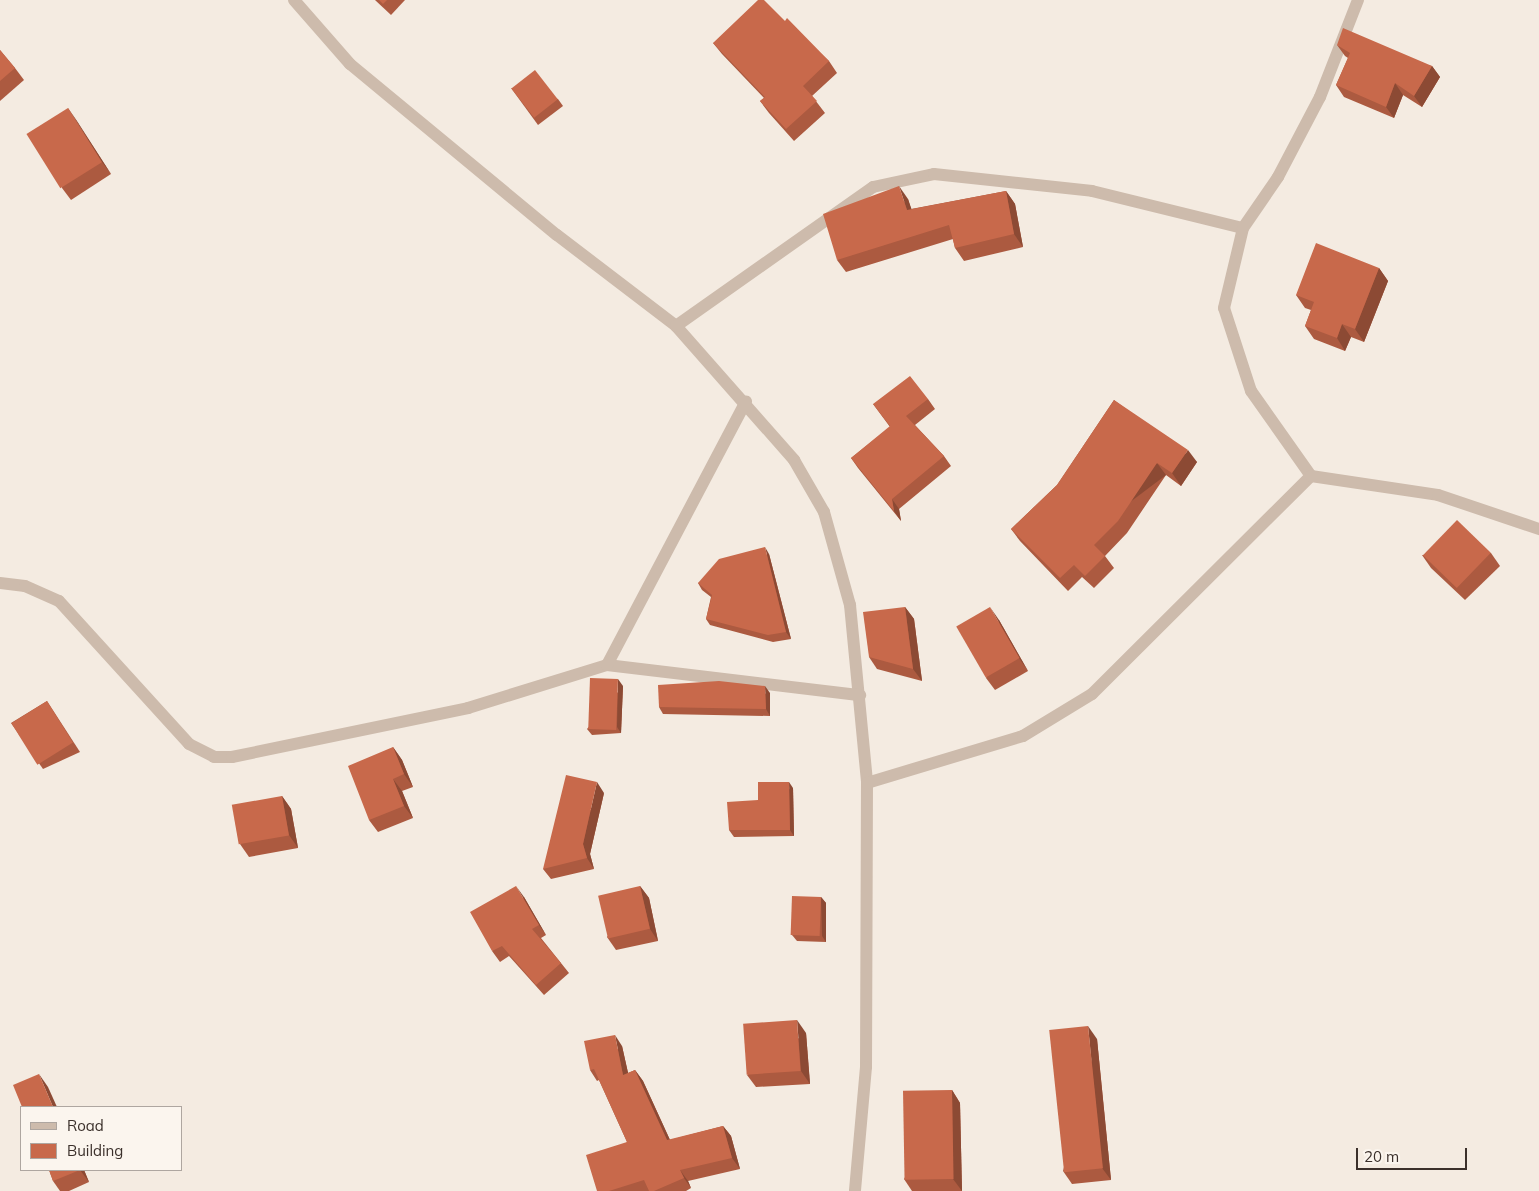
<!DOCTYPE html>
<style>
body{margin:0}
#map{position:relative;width:1539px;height:1191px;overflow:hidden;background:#f4ebe1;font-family:Mulish,sans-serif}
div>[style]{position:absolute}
.minor>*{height:12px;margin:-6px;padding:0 6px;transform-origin:6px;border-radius:6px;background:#cdbbac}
.wall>*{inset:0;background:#ac5a40}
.shaded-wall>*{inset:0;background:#8c4a34;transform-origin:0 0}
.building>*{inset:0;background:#c8694b;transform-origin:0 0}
span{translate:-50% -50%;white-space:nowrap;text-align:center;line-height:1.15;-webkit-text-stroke:4.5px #fbf5ee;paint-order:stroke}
.legend{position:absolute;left:20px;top:1106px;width:162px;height:65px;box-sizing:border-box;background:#fbf5ee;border:1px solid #aea6a0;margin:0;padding:6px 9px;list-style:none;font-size:15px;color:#3b302b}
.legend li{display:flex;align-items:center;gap:10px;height:25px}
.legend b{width:25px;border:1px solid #aea6a0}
.scale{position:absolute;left:1356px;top:1148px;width:111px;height:22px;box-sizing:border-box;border:2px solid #3b302b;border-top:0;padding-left:6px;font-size:15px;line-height:18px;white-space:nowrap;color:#3b302b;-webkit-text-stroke:4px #fbf5ee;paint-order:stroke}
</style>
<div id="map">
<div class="minor">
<div style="left:294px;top:0;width:85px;rotate:48.8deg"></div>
<div style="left:350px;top:64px;width:268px;rotate:39.6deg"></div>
<div style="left:557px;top:235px;width:150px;rotate:37.4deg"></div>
<div style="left:676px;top:326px;width:179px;rotate:48.6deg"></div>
<div style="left:794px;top:460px;width:60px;rotate:60deg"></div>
<div style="left:824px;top:512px;width:97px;rotate:74.4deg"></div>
<div style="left:850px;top:605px;width:179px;rotate:84.5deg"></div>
<div style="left:867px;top:783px;width:284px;rotate:90.2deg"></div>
<div style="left:866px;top:1067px;width:124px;rotate:95.1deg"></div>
<div style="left:676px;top:326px;width:241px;rotate:-35.2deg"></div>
<div style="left:873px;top:187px;width:62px;rotate:-12deg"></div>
<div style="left:934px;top:174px;width:159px;rotate:6.1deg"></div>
<div style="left:1092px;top:191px;width:155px;rotate:13.8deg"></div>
<div style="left:1311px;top:476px;width:104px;rotate:-125.2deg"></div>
<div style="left:1251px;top:391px;width:87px;rotate:-108deg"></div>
<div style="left:1224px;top:308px;width:82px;rotate:-76.6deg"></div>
<div style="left:1243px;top:228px;width:62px;rotate:-55.5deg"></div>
<div style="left:1278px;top:177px;width:90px;rotate:-62.3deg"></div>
<div style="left:1320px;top:97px;width:104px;rotate:-68.6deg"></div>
<div style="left:0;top:583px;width:25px;rotate:7deg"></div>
<div style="left:25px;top:586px;width:37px;rotate:24deg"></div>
<div style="left:59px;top:601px;width:193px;rotate:47.7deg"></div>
<div style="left:189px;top:744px;width:28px;rotate:27deg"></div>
<div style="left:214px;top:757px;width:18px"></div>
<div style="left:232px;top:757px;width:241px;rotate:-11.7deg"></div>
<div style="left:468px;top:708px;width:145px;rotate:-17.2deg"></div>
<div style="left:607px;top:665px;width:255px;rotate:6.8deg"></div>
<div style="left:607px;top:665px;width:298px;rotate:-62.2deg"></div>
<div style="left:867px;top:783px;width:163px;rotate:-16.8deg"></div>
<div style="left:1023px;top:736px;width:81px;rotate:-31.3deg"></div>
<div style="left:1092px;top:694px;width:309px;rotate:-44.9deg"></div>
<div style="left:1311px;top:476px;width:128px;rotate:8.5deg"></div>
<div style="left:1438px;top:495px;width:107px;rotate:18.6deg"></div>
</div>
<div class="wall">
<div style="clip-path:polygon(375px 0,405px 0,391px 15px)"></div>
<div style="clip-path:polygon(785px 21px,829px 61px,837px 73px,812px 96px,825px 113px,794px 141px,769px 113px,760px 101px,764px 98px,722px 54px,713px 43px)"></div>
<div style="clip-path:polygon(1337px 45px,1432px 66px,1440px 77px,1422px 107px,1403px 95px,1394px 118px,1344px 97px,1336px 85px,1348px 58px,1345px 56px)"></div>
<div style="clip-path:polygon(0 50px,15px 68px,24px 80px,0 101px)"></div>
<div style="clip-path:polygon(511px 88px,558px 99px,563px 106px,538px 125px)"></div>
<div style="clip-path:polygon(68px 108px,111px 174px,71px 200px,62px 188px)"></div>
<div style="clip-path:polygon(1006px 191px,1015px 204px,1023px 247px,964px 261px,955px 248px,953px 239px,846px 272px,837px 260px,908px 199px,911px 209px)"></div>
<div style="clip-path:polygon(1379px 268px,1388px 281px,1364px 342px,1351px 337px,1345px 351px,1314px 339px,1305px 326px,1311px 310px,1305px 308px,1296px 295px)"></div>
<div style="clip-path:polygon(928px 399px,935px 409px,915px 425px,944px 456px,951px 466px,899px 509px,901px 521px,858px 468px,851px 458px,890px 427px,873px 404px)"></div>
<div style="clip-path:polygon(1114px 400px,1197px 462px,1181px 486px,1166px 475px,1127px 533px,1105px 556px,1114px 568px,1094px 588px,1082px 577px,1068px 591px,1020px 541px,1011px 529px,1057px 485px)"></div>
<div style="clip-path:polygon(1491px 553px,1500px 566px,1465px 600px,1431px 568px,1422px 555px)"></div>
<div style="clip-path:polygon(769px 554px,791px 639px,773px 642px,710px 625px,706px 619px,711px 597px,702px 590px,698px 583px)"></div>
<div style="clip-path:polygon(905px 607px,914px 619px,922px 681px,877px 669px,869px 657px)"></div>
<div style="clip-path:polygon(999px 620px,1028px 671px,995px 690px,986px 678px)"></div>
<div style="clip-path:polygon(623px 686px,621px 733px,592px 735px,587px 729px)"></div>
<div style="clip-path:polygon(770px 693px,770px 716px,663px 714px,659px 707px)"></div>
<div style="clip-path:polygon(47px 701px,80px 752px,43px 769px,11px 723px)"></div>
<div style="clip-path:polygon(393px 747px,402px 760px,413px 787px,402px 791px,413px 818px,378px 832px,369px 820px)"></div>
<div style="clip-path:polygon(793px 788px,794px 836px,734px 837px,729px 830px,758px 800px)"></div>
<div style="clip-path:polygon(604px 793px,590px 854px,594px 869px,551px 879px,543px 869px)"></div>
<div style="clip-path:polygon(282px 796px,291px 809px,298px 848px,249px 857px,240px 844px)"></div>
<div style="clip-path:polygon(640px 886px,649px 898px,658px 941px,616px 950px,607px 937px)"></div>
<div style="clip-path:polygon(524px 897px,546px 935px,541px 938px,569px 973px,544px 995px,509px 956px,500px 962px,492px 951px)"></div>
<div style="clip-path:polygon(821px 897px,826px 903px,826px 942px,797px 941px,792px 935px)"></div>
<div style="clip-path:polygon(806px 1033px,810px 1084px,756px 1087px,747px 1075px)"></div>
<div style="clip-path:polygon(1097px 1039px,1111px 1180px,1072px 1184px,1063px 1171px)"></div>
<div style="clip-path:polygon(622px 1046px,628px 1073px,635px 1070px,643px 1081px,670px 1140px,723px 1126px,731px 1136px,740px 1169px,688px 1181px,691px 1188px,686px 1191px,597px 1191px,627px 1142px,599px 1080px,597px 1081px,590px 1070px)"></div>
<div style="clip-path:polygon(952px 1090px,960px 1103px,962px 1191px,912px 1191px,904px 1179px)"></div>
<div style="clip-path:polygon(49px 1170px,84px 1170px,89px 1182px,69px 1191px,60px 1191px,53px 1181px)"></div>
</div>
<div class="shaded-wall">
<div style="clip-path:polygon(1432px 66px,1440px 77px,1422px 107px,1414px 96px)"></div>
<div style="clip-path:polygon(1395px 83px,1403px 95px,1394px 118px,1386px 107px)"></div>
<div style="clip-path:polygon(68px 108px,77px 121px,111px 174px,102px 162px)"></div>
<div style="clip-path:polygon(899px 186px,908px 199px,916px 222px,907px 210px)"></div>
<div style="clip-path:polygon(1006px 191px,1015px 204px,1023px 247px,1014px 234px)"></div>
<div style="clip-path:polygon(1379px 268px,1388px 281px,1364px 342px,1355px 329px)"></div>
<div style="clip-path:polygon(1342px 324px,1351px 337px,1345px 351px,1337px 338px)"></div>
<div style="clip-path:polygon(1188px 450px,1197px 462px,1181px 486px,1172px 473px)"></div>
<div style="left:1157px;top:463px;width:15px;height:70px;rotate:53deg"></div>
<div style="clip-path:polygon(892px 499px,899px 509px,901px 521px,894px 511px)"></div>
<div style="clip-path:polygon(765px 547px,769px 554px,791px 639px,786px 632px)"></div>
<div style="clip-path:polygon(905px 607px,914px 619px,922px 681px,913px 669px)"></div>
<div style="clip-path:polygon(990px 607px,999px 620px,1028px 671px,1019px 658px)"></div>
<div style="clip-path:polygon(618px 679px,623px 686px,621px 733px,617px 727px)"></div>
<div style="clip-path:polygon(765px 686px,770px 693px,770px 716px,766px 709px)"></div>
<div style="clip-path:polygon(393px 747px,402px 760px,413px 787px,404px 774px)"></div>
<div style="clip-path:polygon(393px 779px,402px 791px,413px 818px,404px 806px)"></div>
<div style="clip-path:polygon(597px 782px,604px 793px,590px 854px,594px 869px,587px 858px,583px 844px)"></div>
<div style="clip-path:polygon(789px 782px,793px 788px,794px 836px,790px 830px)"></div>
<div style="clip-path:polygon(282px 796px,291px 809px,298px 848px,289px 835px)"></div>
<div style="clip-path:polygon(516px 886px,524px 897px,546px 935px,539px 925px)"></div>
<div style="clip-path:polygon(640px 886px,649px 898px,658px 941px,650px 929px)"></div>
<div style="clip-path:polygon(821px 897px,826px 903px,826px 942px,822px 936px)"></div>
<div style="clip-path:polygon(797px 1020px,806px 1033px,810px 1084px,801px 1071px)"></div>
<div style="clip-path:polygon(1088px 1026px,1097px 1039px,1111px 1180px,1102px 1168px)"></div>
<div style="clip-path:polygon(615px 1035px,622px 1046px,631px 1086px,623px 1075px)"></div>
<div style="clip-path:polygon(635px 1070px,643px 1081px,675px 1151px,667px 1140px)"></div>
<div style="clip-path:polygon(39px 1074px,48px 1087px,57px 1107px,53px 1107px)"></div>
<div style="clip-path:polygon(952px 1090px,960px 1103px,962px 1191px,953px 1179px)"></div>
<div style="clip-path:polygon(723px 1126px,731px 1136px,740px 1169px,732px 1158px)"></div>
<div style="clip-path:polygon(80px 1170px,84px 1170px,89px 1182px)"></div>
<div style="clip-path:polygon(680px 1170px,688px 1181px,691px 1188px,684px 1178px)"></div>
</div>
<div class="building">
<div style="clip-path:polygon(379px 0,387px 0,383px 4px)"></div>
<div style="clip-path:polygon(758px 0,764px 0,785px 21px,787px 18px,829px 61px,803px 86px,817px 101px,786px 129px,760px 101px,765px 97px,713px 43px)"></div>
<div style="clip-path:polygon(1343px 28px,1432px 66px,1414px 96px,1395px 83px,1386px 107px,1336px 85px,1350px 53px,1337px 45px)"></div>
<div style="clip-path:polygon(0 50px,15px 68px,0 81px)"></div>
<div style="left:535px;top:70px;width:37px;height:30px;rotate:52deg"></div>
<div style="left:68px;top:108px;width:64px;height:49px;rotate:58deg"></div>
<div style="clip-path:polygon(899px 186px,907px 210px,1006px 191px,1014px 234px,955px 248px,949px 225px,837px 260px,823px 214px)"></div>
<div style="clip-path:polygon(1316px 243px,1379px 268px,1355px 329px,1342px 324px,1337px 338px,1305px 326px,1314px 302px,1296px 295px)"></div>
<div style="clip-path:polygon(910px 376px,928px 399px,906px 416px,944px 456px,892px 499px,894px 511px,851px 458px,890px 426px,873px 404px)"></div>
<div style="clip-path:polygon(1114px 400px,1188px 450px,1172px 473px,1157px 463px,1118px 521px,1094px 545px,1105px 556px,1085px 576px,1074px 565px,1060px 578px,1011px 529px,1057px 485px)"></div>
<div style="left:1457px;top:520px;width:47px;height:49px;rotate:44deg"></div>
<div style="clip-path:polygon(765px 547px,786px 632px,768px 635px,706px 619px,712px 595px,698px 583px,719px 559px)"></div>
<div style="clip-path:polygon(905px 607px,913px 669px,869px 657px,863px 612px)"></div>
<div style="left:990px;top:607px;width:59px;height:39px;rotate:60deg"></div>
<div style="left:590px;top:678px;width:28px;height:51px;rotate:2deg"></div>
<div style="clip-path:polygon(719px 681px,765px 686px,766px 709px,659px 707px,658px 685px)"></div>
<div style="left:47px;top:701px;width:49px;height:42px;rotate:58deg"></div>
<div style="clip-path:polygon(393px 747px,404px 774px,393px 779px,404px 806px,369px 820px,348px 766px)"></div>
<div style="clip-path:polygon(566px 775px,597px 782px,583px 844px,587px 858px,543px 869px)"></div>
<div style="clip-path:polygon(758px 782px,789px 782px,790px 830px,729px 830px,727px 802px,758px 800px)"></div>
<div style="left:282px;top:796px;width:40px;height:51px;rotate:80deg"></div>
<div style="clip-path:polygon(516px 886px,539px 925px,532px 929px,561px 963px,536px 985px,502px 946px,492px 951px,470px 912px)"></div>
<div style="left:640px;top:886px;width:44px;height:43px;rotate:77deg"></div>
<div style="left:792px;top:896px;width:29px;height:39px;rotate:2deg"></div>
<div style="left:797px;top:1020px;width:51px;height:54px;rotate:86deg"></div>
<div style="left:1088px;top:1026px;width:143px;height:39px;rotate:84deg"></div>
<div style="clip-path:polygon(615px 1035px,623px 1075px,635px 1070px,667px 1140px,723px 1126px,732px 1158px,680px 1170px,684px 1178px,654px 1191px,649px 1191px,644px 1180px,609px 1191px,597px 1191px,586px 1155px,627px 1142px,594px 1069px,590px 1070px,584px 1041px)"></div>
<div style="clip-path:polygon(39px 1074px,53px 1107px,22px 1107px,13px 1085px)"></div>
<div style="left:952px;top:1090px;width:89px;height:49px;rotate:89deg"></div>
<div style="clip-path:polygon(49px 1170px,80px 1170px,53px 1181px)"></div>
</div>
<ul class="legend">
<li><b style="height:6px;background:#cdbbac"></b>Road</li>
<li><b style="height:14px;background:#c8694b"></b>Building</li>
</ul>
<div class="scale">20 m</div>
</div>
